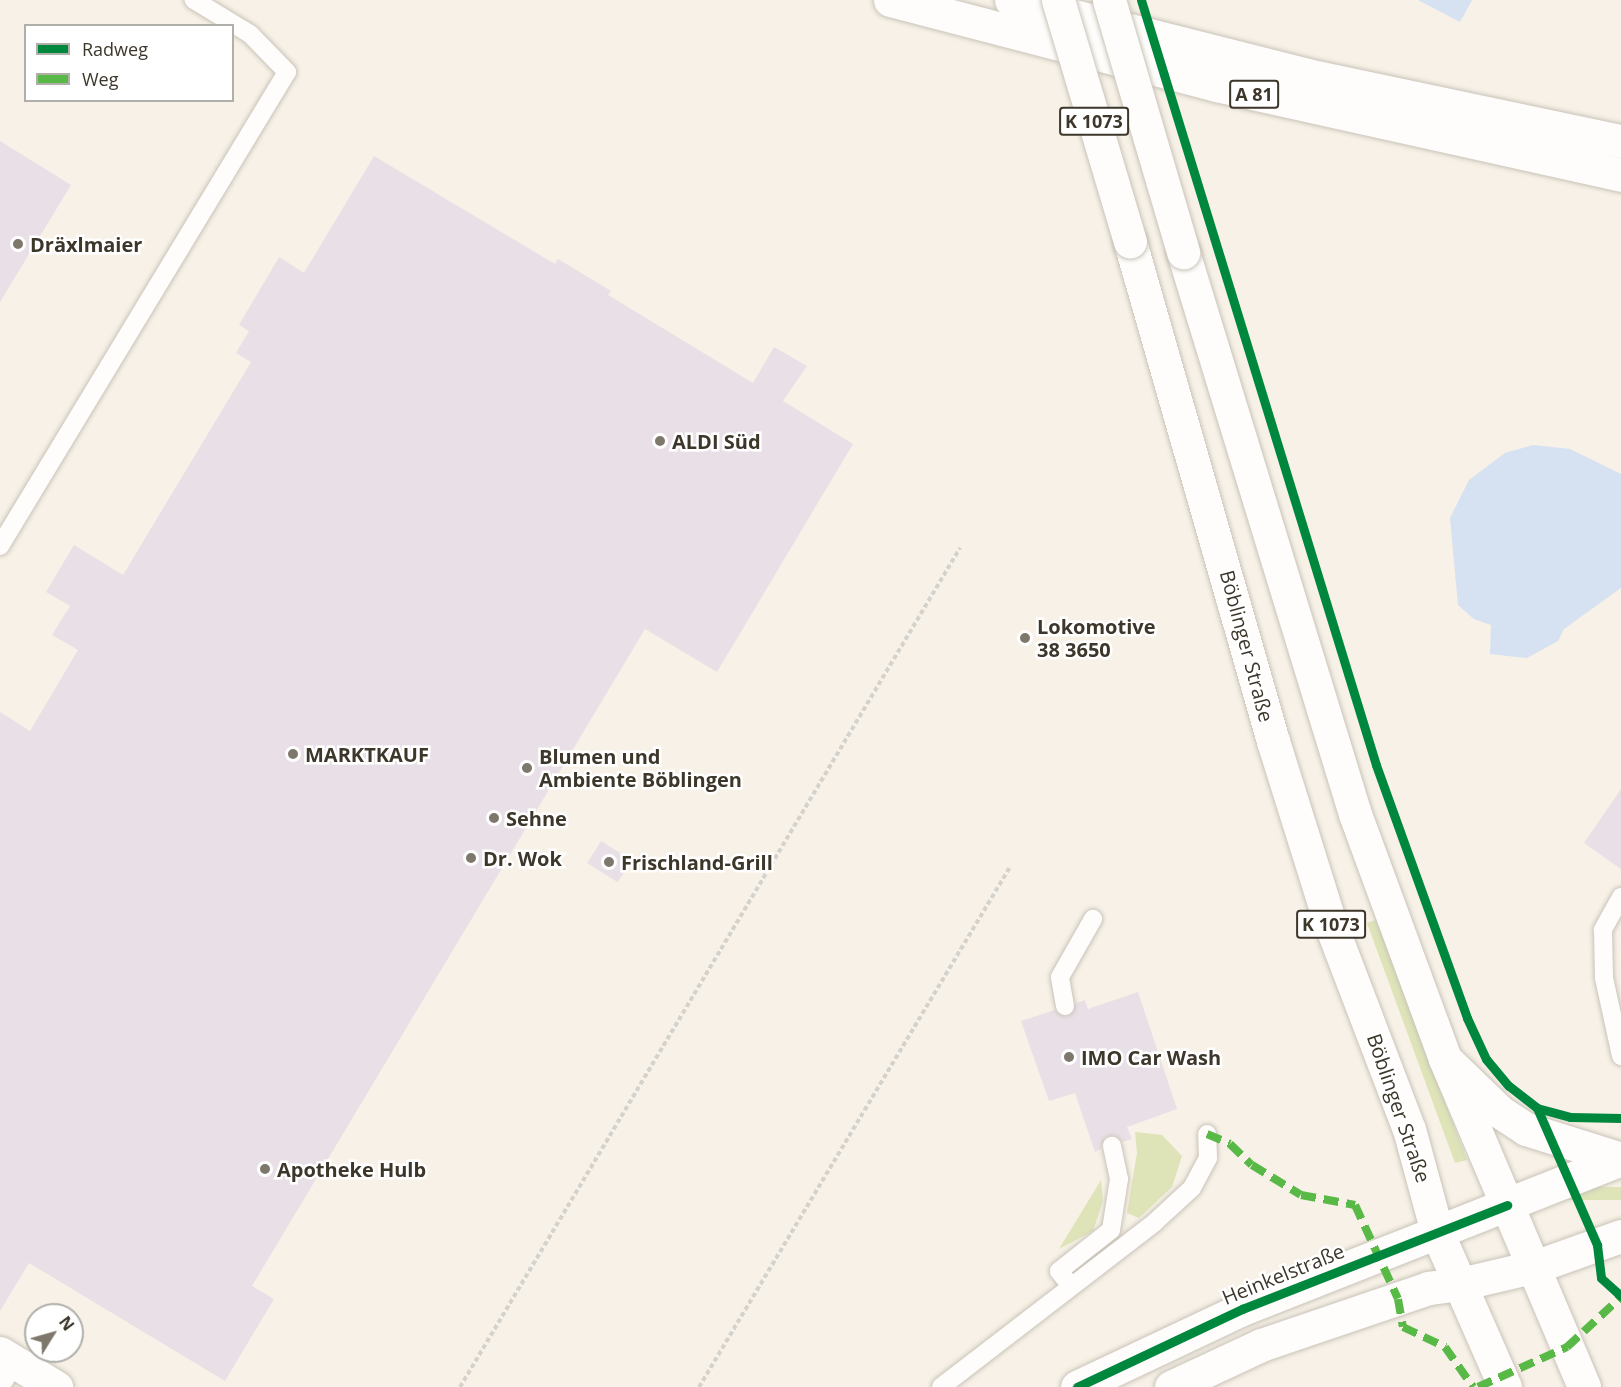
<!DOCTYPE html>
<meta charset="utf-8">
<style>
body{margin:0}
#map{position:relative;width:1621px;height:1387px;overflow:hidden;background:#f7f1e7;font-family:"Open Sans",sans-serif}
div>[style]{position:absolute}
.green>*{inset:0;background:#dee4b8;transform-origin:0 0}
.water>*{inset:0;background:#d6e1f1}
.building>*{inset:0;background:#e8e0e6;transform-origin:0 0}
.path>*{height:4px;margin-top:-2px;transform-origin:0;background:repeating-linear-gradient(90deg,#d3d2cd 0 4.5px,transparent 0 7.5px)}
.roads{filter:drop-shadow(0 0 2px #c9c3b9) drop-shadow(0 0 2px #c9c3b9)}
.lane>*{height:18px;margin:-9px;padding:0 9px;transform-origin:9px;border-radius:9px;background:#fefdfb}
.street>*{height:33px;margin:-16.5px;padding:0 16.5px;transform-origin:16.5px;border-radius:16.5px;background:#fefdfb}
.secondary>*{height:33px;margin:-16.5px;padding:0 16.5px;transform-origin:16.5px;border-radius:16.5px;background:#fefdfb}
.primary>*{height:33px;margin:-16.5px;padding:0 16.5px;transform-origin:16.5px;border-radius:16.5px;background:#fefdfb}
.highway>*{height:33px;margin:-16.5px;padding:0 16.5px;transform-origin:16.5px;border-radius:16.5px;background:#fefdfb}
.bridges{filter:drop-shadow(0 0 2px #c9c3b9) drop-shadow(0 0 2px #c9c3b9)}
.primary-bridge>*{height:33px;margin:-16.5px;padding:0 16.5px;transform-origin:16.5px;border-radius:16.5px;background:#fefdfb}
.quiet>*{height:8px;margin-top:-4px;transform-origin:0;background:repeating-linear-gradient(90deg,#58b947 0 15px,transparent 0 23px)}
.cycleway>*{height:9px;margin:-4.5px;padding:0 4.5px;transform-origin:4.5px;border-radius:4.5px;background:#00873e}
.dots>*{width:16px;height:16px;translate:-50% -50%;box-sizing:border-box;border:3px solid #fff;border-radius:50%}
span{translate:-50% -50%;white-space:nowrap;text-align:center;line-height:1.15;-webkit-text-stroke:5px #fff;paint-order:stroke}
.shield-label span{padding:2px 4px;background:#fff;border:2px solid;border-radius:4px;-webkit-text-stroke-width:0}
.shield-label{font-size:18px;color:#3d362a;font-weight:700}
.poi-label{font-size:20px;color:#3d362a;font-weight:700}
.left{translate:0 -50%;text-align:left}
.street-label{font-size:20px;color:#3d362a}
.legend{position:absolute;left:24px;top:24px;width:210px;height:78px;box-sizing:border-box;background:#fff;border:2px solid #b1afaa;margin:0;padding:8px 10px;list-style:none;font-size:18px;color:#3d362a}
.legend li{display:flex;align-items:center;gap:12px;height:30px}
.legend b{width:30px;border:2px solid #b1afaa}
.north{position:absolute;left:24px;top:1303px;width:60px;height:60px;box-sizing:border-box;background:#fff;border:2px solid #b1afaa;border-radius:50%;rotate:53deg;font-size:16px;font-weight:700;line-height:24px;text-align:center;color:#3d362a}
.north::after{content:'';display:block;margin:auto;width:21px;height:27px;background:#7e776c;clip-path:polygon(50% 0,100% 100%,50% 72%,0 100%)}
</style>
<div id="map">
<div class="green">
<div style="clip-path:polygon(1376px 920px,1467px 1160px,1455px 1163px,1367px 923px)"></div>
<div style="clip-path:polygon(1135px 1132px,1162px 1135px,1182px 1156px,1172px 1187px,1139px 1218px,1127px 1213px,1137px 1153px)"></div>
<div style="clip-path:polygon(1101px 1180px,1103px 1201px,1093px 1231px,1059px 1249px)"></div>
<div style="left:1621px;top:1187px;width:13px;height:70px;rotate:90deg"></div>
</div>
<div class="water">
<div style="clip-path:polygon(1418px 0,1472px 0,1460px 22px)"></div>
<div style="clip-path:polygon(1533px 445px,1570px 449px,1621px 474px,1621px 588px,1564px 629px,1558px 641px,1527px 658px,1490px 654px,1491px 625px,1474px 619px,1458px 605px,1450px 518px,1469px 480px,1505px 453px)"></div>
</div>
<div class="building">
<div style="clip-path:polygon(0 141px,71px 185px,0 302px)"></div>
<div style="clip-path:polygon(374px 156px,555px 264px,558px 259px,611px 291px,608px 295px,753px 383px,774px 347px,807px 366px,783px 401px,853px 444px,717px 672px,645px 629px,252px 1286px,274px 1299px,225px 1381px,29px 1263px,0 1311px,0 712px,30px 731px,78px 650px,52px 635px,70px 606px,46px 592px,74px 545px,123px 575px,251px 362px,236px 353px,249px 331px,239px 325px,279px 257px,304px 273px)"></div>
<div style="clip-path:polygon(1621px 789px,1621px 869px,1584px 843px)"></div>
<div style="left:601px;top:841px;width:36px;height:26px;rotate:32deg"></div>
<div style="clip-path:polygon(1138px 992px,1177px 1109px,1127px 1127px,1132px 1139px,1122px 1142px,1115px 1135px,1105px 1137px,1101px 1149px,1095px 1152px,1075px 1093px,1049px 1101px,1021px 1021px,1055px 1010px,1067px 1017px,1076px 1003px,1085px 1000px,1088px 1009px)"></div>
</div>
<div class="path">
<div style="left:460px;top:1387px;width:977px;rotate:-59.21deg"></div>
<div style="left:699px;top:1387px;width:606px;rotate:-59.12deg"></div>
</div>
<div class="roads">
<div class="lane">
<div style="left:0;top:546px;width:554px;rotate:-58.81deg"></div>
<div style="left:287px;top:72px;width:53px;rotate:-134.2deg"></div>
<div style="left:250px;top:34px;width:66px;rotate:-148.7deg"></div>
<div style="left:1621px;top:897px;width:38px;rotate:119deg"></div>
<div style="left:1603px;top:930px;width:48px;rotate:88.8deg"></div>
<div style="left:1604px;top:978px;width:80px;rotate:77.7deg"></div>
<div style="left:1065px;top:1006px;width:29px;rotate:-100deg"></div>
<div style="left:1060px;top:977px;width:67px;rotate:-60.4deg"></div>
<div style="left:1071px;top:1286px;width:19px;rotate:-129deg"></div>
<div style="left:1059px;top:1271px;width:66px;rotate:-38.3deg"></div>
<div style="left:1111px;top:1230px;width:52px;rotate:-81.1deg"></div>
<div style="left:1119px;top:1179px;width:34px;rotate:-102deg"></div>
<div style="left:0;top:1387px;width:30px;rotate:-57deg"></div>
<div style="left:941px;top:1387px;width:270px;rotate:-37.6deg"></div>
<div style="left:1155px;top:1222px;width:50px;rotate:-42.6deg"></div>
<div style="left:1192px;top:1188px;width:34px;rotate:-62deg"></div>
<div style="left:1208px;top:1158px;width:24px;rotate:-92deg"></div>
</div>
<div class="street">
<div style="left:0;top:1353px;width:66px;rotate:31.3deg"></div>
<div style="left:1077px;top:1387px;width:183px;rotate:-25.3deg"></div>
<div style="left:1242px;top:1309px;width:210px;rotate:-21.5deg"></div>
<div style="left:1171px;top:1387px;width:99px;rotate:-25deg"></div>
<div style="left:1261px;top:1345px;width:176px;rotate:-18.8deg"></div>
<div style="left:1428px;top:1288px;width:32px;rotate:-7deg"></div>
</div>
<div class="secondary">
<div style="left:1445px;top:1059px;width:76px;rotate:43.9deg"></div>
<div style="left:1500px;top:1112px;width:31px;rotate:33deg"></div>
<div style="left:1526px;top:1129px;width:100px;rotate:17.5deg"></div>
<div style="left:1437px;top:1232px;width:198px;rotate:-21.6deg"></div>
<div style="left:1460px;top:1284px;width:79px;rotate:-13.2deg"></div>
<div style="left:1537px;top:1266px;width:89px;rotate:-19.7deg"></div>
</div>
<div class="primary">
<div style="left:1130px;top:242px;width:519px;rotate:74.01deg"></div>
<div style="left:1273px;top:741px;width:188px;rotate:72.6deg"></div>
<div style="left:1329px;top:920px;width:224px;rotate:69.1deg"></div>
<div style="left:1409px;top:1129px;width:107px;rotate:74.8deg"></div>
<div style="left:1437px;top:1232px;width:169px;rotate:66.3deg"></div>
<div style="left:1183px;top:252px;width:588px;rotate:72.98deg"></div>
<div style="left:1355px;top:814px;width:261px;rotate:69.8deg"></div>
<div style="left:1445px;top:1059px;width:356px;rotate:67deg"></div>
</div>
<div class="highway">
<div style="left:890px;top:0;width:337px;rotate:14.6deg"></div>
<div style="left:1216px;top:85px;width:415px;rotate:12.5deg"></div>
<div style="left:1011px;top:0;width:305px;rotate:14.2deg"></div>
<div style="left:1307px;top:75px;width:321px;rotate:11.9deg"></div>
</div>
</div>
<div class="bridges">
<div class="primary-bridge">
<div style="left:1058px;top:0;width:252px;rotate:73.4deg"></div>
<div style="left:1109px;top:0;width:263px;rotate:73.6deg"></div>
</div>
</div>
<div class="quiet">
<div style="left:1207px;top:1134px;width:25px;rotate:23deg"></div>
<div style="left:1230px;top:1144px;width:30px;rotate:44deg"></div>
<div style="left:1252px;top:1165px;width:57px;rotate:31.5deg"></div>
<div style="left:1301px;top:1195px;width:55px;rotate:10.5deg"></div>
<div style="left:1355px;top:1205px;width:103px;rotate:65.4deg"></div>
<div style="left:1398px;top:1299px;width:28px;rotate:80deg"></div>
<div style="left:1403px;top:1327px;width:47px;rotate:25.5deg"></div>
<div style="left:1445px;top:1347px;width:49px;rotate:55deg"></div>
<div style="left:1478px;top:1387px;width:98px;rotate:-24.2deg"></div>
<div style="left:1567px;top:1347px;width:74px;rotate:-42.8deg"></div>
</div>
<div class="cycleway">
<div style="left:1141px;top:0;width:800px;rotate:72.92deg"></div>
<div style="left:1376px;top:765px;width:269px;rotate:70.2deg"></div>
<div style="left:1467px;top:1018px;width:45px;rotate:65.1deg"></div>
<div style="left:1486px;top:1059px;width:35px;rotate:50deg"></div>
<div style="left:1509px;top:1086px;width:36px;rotate:38deg"></div>
<div style="left:1537px;top:1108px;width:34px;rotate:15deg"></div>
<div style="left:1570px;top:1117px;width:51px;rotate:1.1deg"></div>
<div style="left:1537px;top:1108px;width:150px;rotate:66.3deg"></div>
<div style="left:1597px;top:1245px;width:33px;rotate:83deg"></div>
<div style="left:1601px;top:1278px;width:27px;rotate:42deg"></div>
<div style="left:1077px;top:1387px;width:183px;rotate:-25.3deg"></div>
<div style="left:1242px;top:1309px;width:285px;rotate:-21.4deg"></div>
</div>
<div class="dots">
<div style="left:18px;top:244px;background:#7e776c"></div>
<div style="left:660px;top:441px;background:#7e776c"></div>
<div style="left:1025px;top:638px;background:#7e776c"></div>
<div style="left:293px;top:754px;background:#7e776c"></div>
<div style="left:527px;top:768px;background:#7e776c"></div>
<div style="left:494px;top:818px;background:#7e776c"></div>
<div style="left:471px;top:858px;background:#7e776c"></div>
<div style="left:609px;top:862px;background:#7e776c"></div>
<div style="left:1069px;top:1057px;background:#7e776c"></div>
<div style="left:265px;top:1169px;background:#7e776c"></div>
</div>
<div class="shield-label">
<span style="left:1254px;top:94px">A 81</span>
<span style="left:1094px;top:121px">K 1073</span>
<span style="left:1331px;top:924px">K 1073</span>
</div>
<div class="poi-label">
<span class="left" style="left:30px;top:244px">Dräxlmaier</span>
<span class="left" style="left:672px;top:441px">ALDI Süd</span>
<span class="left" style="left:1037px;top:638px">Lokomotive<br>38 3650</span>
<span class="left" style="left:305px;top:754px">MARKTKAUF</span>
<span class="left" style="left:539px;top:768px">Blumen und<br>Ambiente Böblingen</span>
<span class="left" style="left:506px;top:818px">Sehne</span>
<span class="left" style="left:483px;top:858px">Dr. Wok</span>
<span class="left" style="left:621px;top:862px">Frischland-Grill</span>
<span class="left" style="left:1081px;top:1057px">IMO Car Wash</span>
<span class="left" style="left:277px;top:1169px">Apotheke Hulb</span>
</div>
<div class="street-label">
<span style="left:1247px;top:646px;rotate:75deg">Böblinger Straße</span>
<span style="left:1399px;top:1108px;rotate:71deg">Böblinger Straße</span>
<span style="left:1283px;top:1274px;rotate:-22deg">Heinkelstraße</span>
</div>
<ul class="legend">
<li><b style="height:8px;background:#00873e"></b>Radweg</li>
<li><b style="height:8px;background:#58b947"></b>Weg</li>
</ul>
<div class="north">N</div>
</div>
